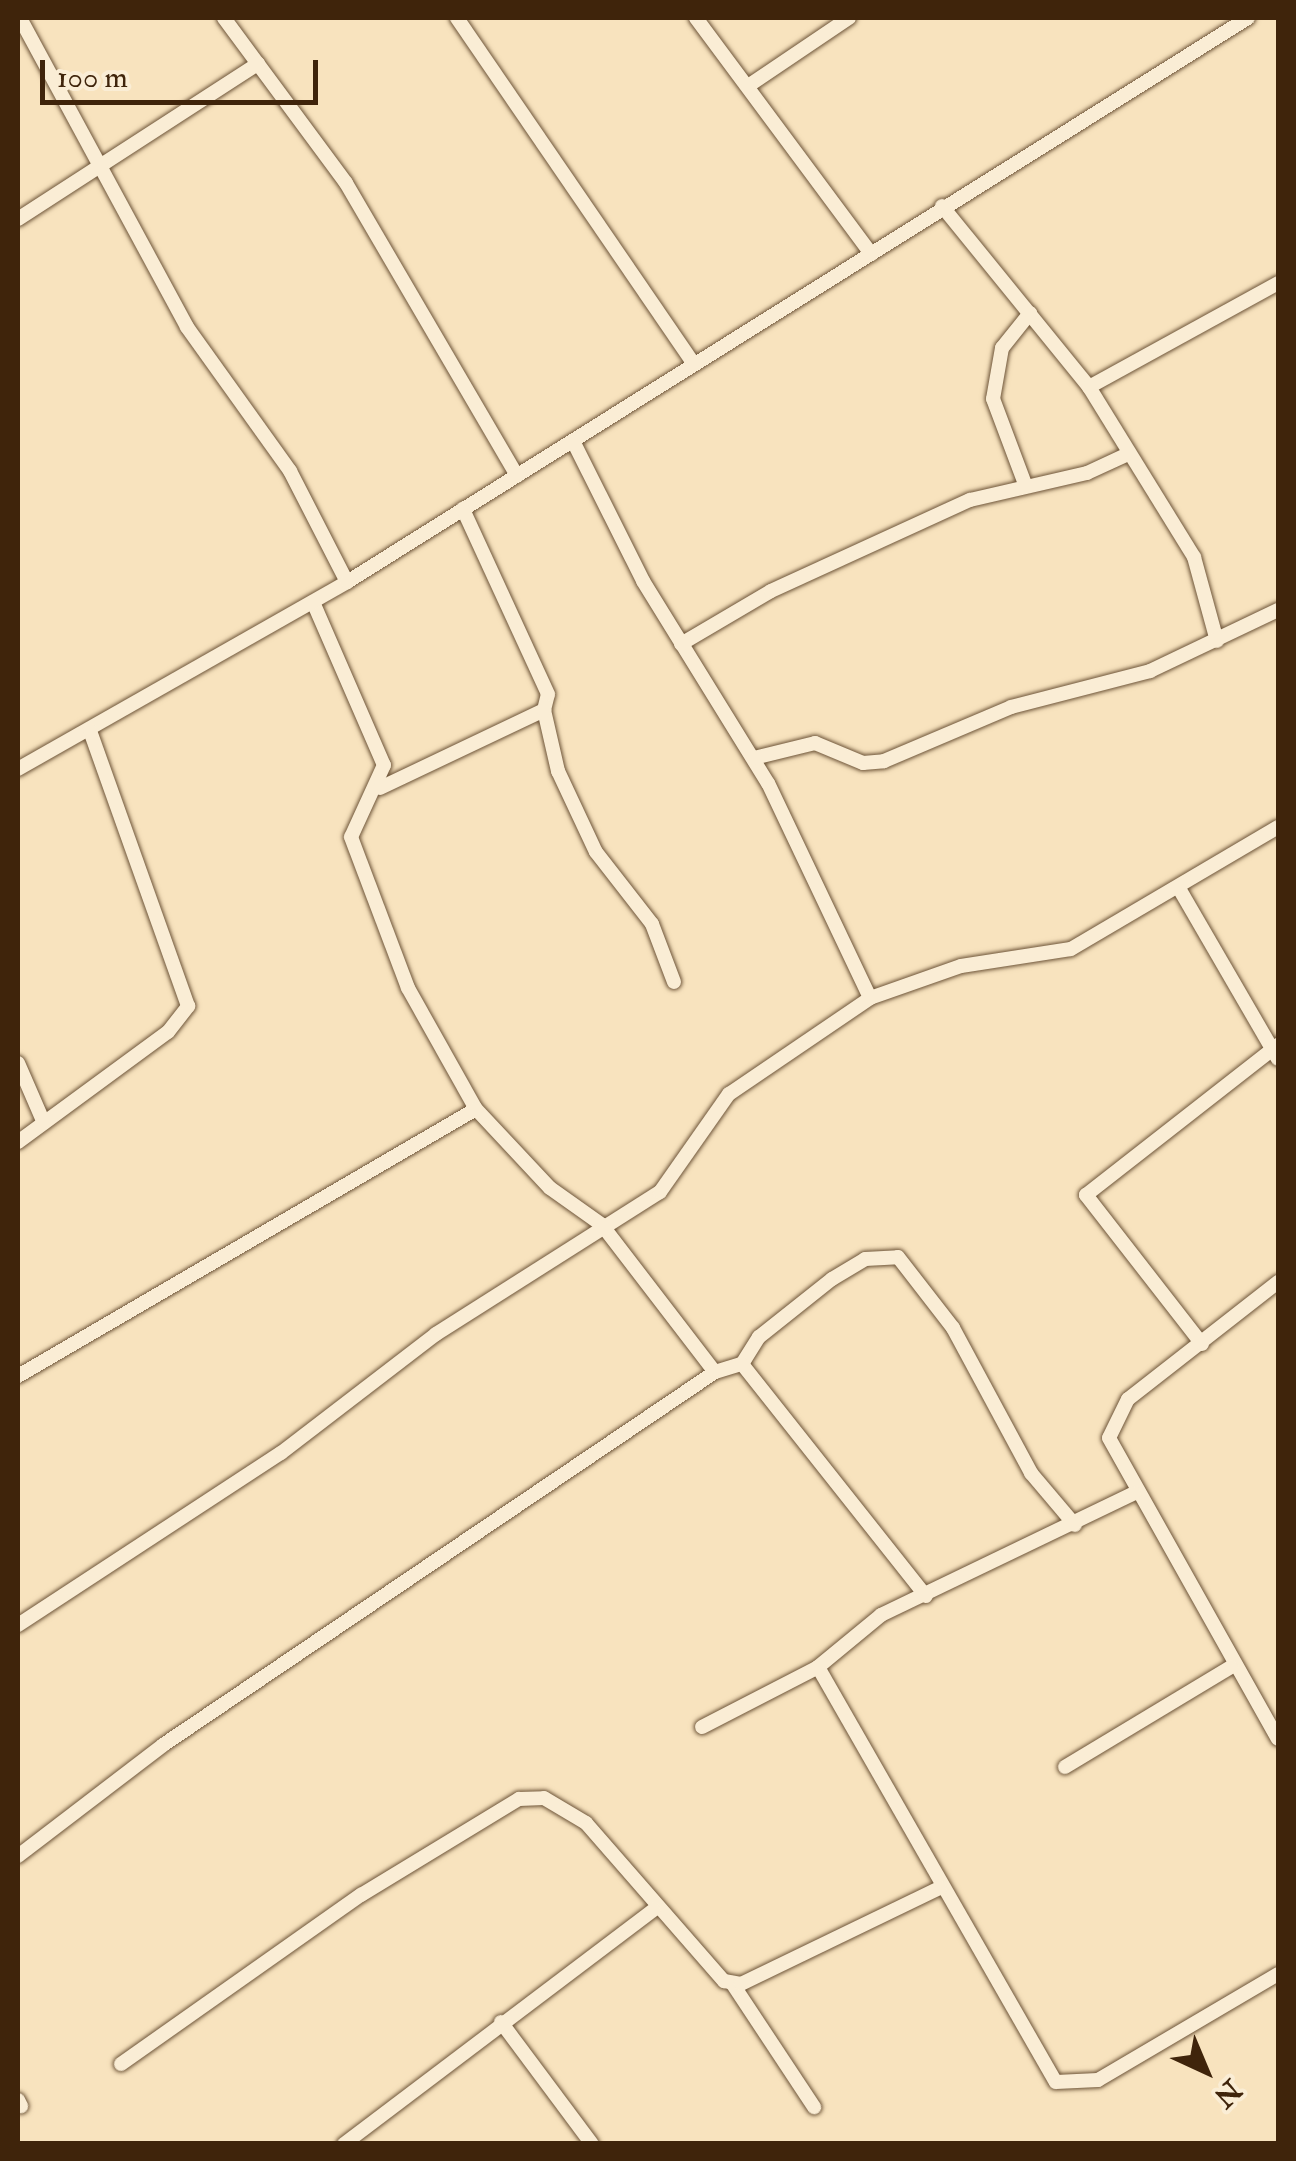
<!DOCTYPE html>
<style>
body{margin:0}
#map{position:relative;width:1296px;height:2161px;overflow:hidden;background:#f8e3be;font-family:"IM FELL Double Pica",serif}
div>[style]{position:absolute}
.roads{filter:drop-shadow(0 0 2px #6d5438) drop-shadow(0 0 2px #6d5438)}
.street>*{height:14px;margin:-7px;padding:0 7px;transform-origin:7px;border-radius:7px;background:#faedd5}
span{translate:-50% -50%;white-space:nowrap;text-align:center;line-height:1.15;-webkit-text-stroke:9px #faedd5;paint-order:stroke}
.frame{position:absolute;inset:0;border:20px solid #3f240b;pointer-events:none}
.north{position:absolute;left:1156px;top:2021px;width:100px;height:100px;-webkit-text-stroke:8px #faedd5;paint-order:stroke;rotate:136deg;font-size:28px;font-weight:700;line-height:40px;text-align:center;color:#3f240b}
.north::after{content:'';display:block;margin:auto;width:35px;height:45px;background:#3f240b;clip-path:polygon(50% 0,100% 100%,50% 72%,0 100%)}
.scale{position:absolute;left:40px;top:60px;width:278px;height:45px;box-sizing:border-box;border:5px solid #3f240b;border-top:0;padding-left:12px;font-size:30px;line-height:35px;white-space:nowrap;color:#3f240b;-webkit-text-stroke:8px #faedd5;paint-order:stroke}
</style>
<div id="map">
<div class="roads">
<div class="street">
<div style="left:20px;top:18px;width:351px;rotate:61.6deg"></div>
<div style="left:187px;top:327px;width:177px;rotate:54.4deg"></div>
<div style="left:290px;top:471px;width:125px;rotate:62.8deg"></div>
<div style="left:224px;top:18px;width:57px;rotate:53.5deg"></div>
<div style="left:457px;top:18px;width:418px;rotate:55.6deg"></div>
<div style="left:696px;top:18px;width:294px;rotate:53.4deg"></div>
<div style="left:748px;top:86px;width:122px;rotate:-34deg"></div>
<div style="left:942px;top:206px;width:233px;rotate:50.9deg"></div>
<div style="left:1089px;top:387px;width:200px;rotate:58.3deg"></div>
<div style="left:1194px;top:557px;width:87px;rotate:74.7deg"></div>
<div style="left:18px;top:219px;width:286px;rotate:-32.9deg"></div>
<div style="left:258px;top:64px;width:148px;rotate:53.5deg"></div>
<div style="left:346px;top:183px;width:339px;rotate:59.7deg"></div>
<div style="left:1089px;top:387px;width:216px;rotate:-28.8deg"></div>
<div style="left:574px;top:443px;width:154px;rotate:63.4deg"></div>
<div style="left:643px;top:581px;width:238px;rotate:58.3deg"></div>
<div style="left:768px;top:783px;width:238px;rotate:64.6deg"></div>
<div style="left:1025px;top:484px;width:91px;rotate:-110.6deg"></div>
<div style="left:993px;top:399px;width:52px;rotate:-80deg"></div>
<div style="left:1002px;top:348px;width:45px;rotate:-51.3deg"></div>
<div style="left:313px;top:602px;width:178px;rotate:66.5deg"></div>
<div style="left:384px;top:765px;width:79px;rotate:114.6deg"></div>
<div style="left:351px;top:837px;width:161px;rotate:69.3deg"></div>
<div style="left:408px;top:988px;width:139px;rotate:60.7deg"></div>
<div style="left:476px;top:1109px;width:108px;rotate:46.9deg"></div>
<div style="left:550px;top:1188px;width:64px;rotate:35.4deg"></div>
<div style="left:602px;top:1225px;width:185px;rotate:52.5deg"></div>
<div style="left:681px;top:644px;width:104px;rotate:-30.5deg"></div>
<div style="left:771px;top:591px;width:219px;rotate:-24.6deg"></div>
<div style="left:970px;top:500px;width:120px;rotate:-13deg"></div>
<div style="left:1087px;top:473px;width:45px;rotate:-24.9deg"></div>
<div style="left:544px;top:710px;width:63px;rotate:77.1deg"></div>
<div style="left:558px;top:771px;width:89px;rotate:64.9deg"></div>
<div style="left:596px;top:852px;width:91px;rotate:52.1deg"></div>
<div style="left:652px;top:924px;width:62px;rotate:69.2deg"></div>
<div style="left:754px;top:758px;width:63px;rotate:-13.8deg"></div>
<div style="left:815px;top:743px;width:52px;rotate:22.6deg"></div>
<div style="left:863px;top:763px;width:21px;rotate:-5deg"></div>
<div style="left:884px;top:761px;width:138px;rotate:-23deg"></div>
<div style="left:1011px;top:707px;width:144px;rotate:-14.5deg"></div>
<div style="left:1150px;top:671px;width:142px;rotate:-25.5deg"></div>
<div style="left:18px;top:769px;width:378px;rotate:-29.6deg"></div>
<div style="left:347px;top:582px;width:1063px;rotate:-32.05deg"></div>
<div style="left:380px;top:788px;width:182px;rotate:-25.4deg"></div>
<div style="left:544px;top:710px;width:16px;rotate:-76deg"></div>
<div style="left:548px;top:694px;width:204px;rotate:-114.7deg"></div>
<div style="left:1180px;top:890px;width:195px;rotate:59.9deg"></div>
<div style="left:18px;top:1063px;width:65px;rotate:66.6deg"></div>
<div style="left:18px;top:1142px;width:186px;rotate:-36.3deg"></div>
<div style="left:168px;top:1032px;width:33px;rotate:-52deg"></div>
<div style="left:188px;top:1006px;width:292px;rotate:-109.6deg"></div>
<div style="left:1278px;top:1282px;width:190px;rotate:142deg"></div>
<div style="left:1128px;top:1399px;width:43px;rotate:116deg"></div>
<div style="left:1109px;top:1438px;width:345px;rotate:60.7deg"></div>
<div style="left:1202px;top:1344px;width:189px;rotate:-127.9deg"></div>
<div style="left:1086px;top:1195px;width:244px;rotate:-38deg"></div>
<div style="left:742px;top:1364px;width:32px;rotate:-58deg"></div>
<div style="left:759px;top:1337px;width:93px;rotate:-38.5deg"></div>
<div style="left:832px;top:1279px;width:39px;rotate:-31deg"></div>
<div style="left:865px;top:1259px;width:33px;rotate:-3deg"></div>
<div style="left:898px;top:1257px;width:90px;rotate:52.2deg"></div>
<div style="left:953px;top:1328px;width:165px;rotate:61.7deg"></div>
<div style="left:1031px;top:1473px;width:68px;rotate:49.8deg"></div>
<div style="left:18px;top:1376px;width:530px;rotate:-30.24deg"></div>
<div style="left:18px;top:1625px;width:314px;rotate:-33.2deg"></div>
<div style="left:281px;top:1453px;width:195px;rotate:-37.5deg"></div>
<div style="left:436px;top:1334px;width:265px;rotate:-32.4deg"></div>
<div style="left:660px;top:1192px;width:120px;rotate:-54.9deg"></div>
<div style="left:729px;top:1094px;width:171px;rotate:-34.2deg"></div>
<div style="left:870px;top:998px;width:96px;rotate:-19.4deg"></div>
<div style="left:961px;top:966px;width:111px;rotate:-8.8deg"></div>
<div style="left:1071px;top:949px;width:240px;rotate:-30.5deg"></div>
<div style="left:818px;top:1667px;width:478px;rotate:60.2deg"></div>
<div style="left:1056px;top:2082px;width:42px;rotate:-2.7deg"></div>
<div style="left:1098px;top:2080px;width:209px;rotate:-30.5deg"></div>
<div style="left:702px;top:1727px;width:131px;rotate:-27.3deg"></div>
<div style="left:818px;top:1667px;width:82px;rotate:-39.5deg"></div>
<div style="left:881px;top:1615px;width:281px;rotate:-25.7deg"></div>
<div style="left:1065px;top:1767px;width:194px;rotate:-31.1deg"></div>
<div style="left:18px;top:1856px;width:183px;rotate:-37.4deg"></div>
<div style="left:163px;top:1745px;width:666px;rotate:-34.05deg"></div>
<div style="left:715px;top:1372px;width:28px;rotate:-17deg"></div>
<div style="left:742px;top:1364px;width:296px;rotate:51.6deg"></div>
<div style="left:732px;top:1983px;width:149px;rotate:56.5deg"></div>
<div style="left:501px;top:2022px;width:152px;rotate:53.3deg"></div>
<div style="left:121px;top:2064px;width:294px;rotate:-35.2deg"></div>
<div style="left:361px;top:1895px;width:185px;rotate:-31.3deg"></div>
<div style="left:519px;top:1799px;width:25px;rotate:-2deg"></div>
<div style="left:544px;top:1798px;width:49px;rotate:30.8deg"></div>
<div style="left:586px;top:1823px;width:210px;rotate:48.9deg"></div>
<div style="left:724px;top:1981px;width:17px;rotate:10deg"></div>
<div style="left:741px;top:1984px;width:221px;rotate:-25.8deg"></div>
<div style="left:18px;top:2100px;width:7px;rotate:63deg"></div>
<div style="left:344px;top:2144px;width:388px;rotate:-37.1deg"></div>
</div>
</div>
<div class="frame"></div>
<div class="north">N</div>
<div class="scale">100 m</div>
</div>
